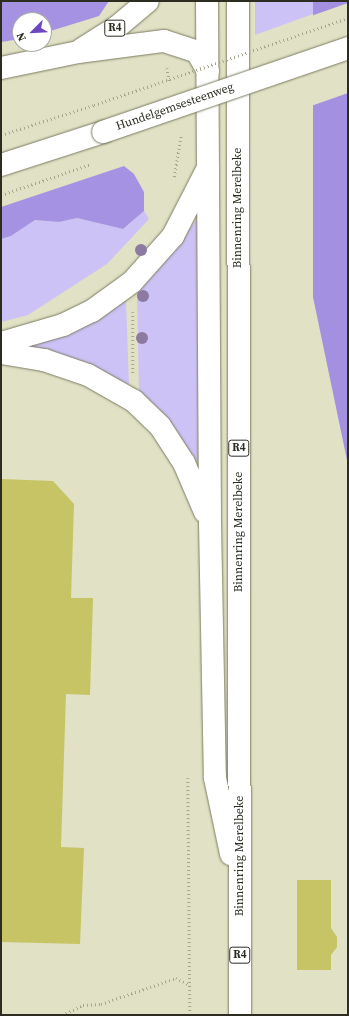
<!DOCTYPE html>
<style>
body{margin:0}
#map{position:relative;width:349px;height:1016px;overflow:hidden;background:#e1e1c5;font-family:"Source Serif 4",serif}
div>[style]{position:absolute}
.green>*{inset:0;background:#cdc2f6}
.forest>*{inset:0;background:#a592e3}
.water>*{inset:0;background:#a390e1}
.pier>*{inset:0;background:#e1e1c5}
.building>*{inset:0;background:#c6c465}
.path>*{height:2.5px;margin-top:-1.25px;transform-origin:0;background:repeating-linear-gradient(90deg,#a6a68f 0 1px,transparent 0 4px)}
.roads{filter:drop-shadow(0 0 1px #7c7c62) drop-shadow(0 0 1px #7c7c62)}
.secondary>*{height:22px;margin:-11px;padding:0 11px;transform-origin:11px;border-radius:11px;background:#fff}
.highway>*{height:22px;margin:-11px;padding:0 11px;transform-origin:11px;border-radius:11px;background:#fff}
.path-bridge>*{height:2.5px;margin-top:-1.25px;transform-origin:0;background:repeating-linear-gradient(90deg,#a6a68f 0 1px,transparent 0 4px)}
.bridges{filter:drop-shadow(0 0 1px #7c7c62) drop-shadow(0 0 1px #7c7c62)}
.secondary-bridge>*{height:22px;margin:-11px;padding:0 11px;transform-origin:11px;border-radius:11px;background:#fff}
.trees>*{width:12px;height:12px;margin:-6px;border-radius:50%;background:#8c7aa1}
span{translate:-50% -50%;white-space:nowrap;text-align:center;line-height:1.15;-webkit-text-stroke:4px #fff;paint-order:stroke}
.shield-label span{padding:1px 3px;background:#fff;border:1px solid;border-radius:3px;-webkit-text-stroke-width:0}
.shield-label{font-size:11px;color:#2c2c21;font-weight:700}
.street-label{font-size:12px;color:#2c2c21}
.frame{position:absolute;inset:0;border:2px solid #2c2c21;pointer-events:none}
.north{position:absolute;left:12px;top:12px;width:40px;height:40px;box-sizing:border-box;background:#fff;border:1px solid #ababa6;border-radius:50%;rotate:246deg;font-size:11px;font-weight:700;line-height:16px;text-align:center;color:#2c2c21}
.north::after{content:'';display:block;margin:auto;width:14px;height:18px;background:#6e47bf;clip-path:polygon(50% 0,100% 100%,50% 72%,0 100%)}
</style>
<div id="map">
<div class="green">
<div style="clip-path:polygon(255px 1px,313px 1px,313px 14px,255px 35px)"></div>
<div style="clip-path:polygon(144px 211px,149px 219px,107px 264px,28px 315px,1px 322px,1px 239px,11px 236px,35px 220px,59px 222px,77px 218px,123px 229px)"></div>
<div style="clip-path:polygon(198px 217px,198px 462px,197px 462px,168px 418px,139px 392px,137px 293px,175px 251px)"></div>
<div style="clip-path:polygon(126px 300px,129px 385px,89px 364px,33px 349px,31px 346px,92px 322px)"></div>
</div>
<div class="forest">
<div style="clip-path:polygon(1px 1px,109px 1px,99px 16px,44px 33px,44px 20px,20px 20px,20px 39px,1px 42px)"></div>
<div style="clip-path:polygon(124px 166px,134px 174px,144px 192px,144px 211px,123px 229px,77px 218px,59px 222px,35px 220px,11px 236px,1px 239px,1px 207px)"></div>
</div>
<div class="water">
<div style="clip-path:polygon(313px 1px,348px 1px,348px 465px,313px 297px)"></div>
</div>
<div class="pier">
<div style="clip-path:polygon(348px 3px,348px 93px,311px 106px,311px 16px)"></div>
</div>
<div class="building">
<div style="clip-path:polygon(1px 479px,53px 481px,74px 504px,71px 598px,93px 598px,90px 695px,66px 694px,61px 847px,84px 848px,80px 944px,1px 942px)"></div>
<div style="clip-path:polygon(297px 880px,331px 880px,331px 928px,337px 937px,337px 947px,331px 955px,331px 970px,297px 970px)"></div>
</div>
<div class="path">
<div style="left:167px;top:68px;width:15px;rotate:79deg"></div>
<div style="left:1px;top:135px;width:98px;rotate:-17.9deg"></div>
<div style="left:174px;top:177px;width:43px;rotate:-80.5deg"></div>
<div style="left:1px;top:195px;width:95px;rotate:-19deg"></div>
<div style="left:133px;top:312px;width:61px;rotate:90deg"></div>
<div style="left:188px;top:778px;width:237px;rotate:89.5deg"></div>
<div style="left:62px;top:1015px;width:23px;rotate:-25deg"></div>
<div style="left:83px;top:1005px;width:18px;rotate:-3deg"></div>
<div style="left:101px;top:1004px;width:79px;rotate:-19.1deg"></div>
<div style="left:176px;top:978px;width:16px;rotate:27deg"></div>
</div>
<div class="roads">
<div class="secondary">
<div style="left:1px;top:165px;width:107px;rotate:-17.9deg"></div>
</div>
<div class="highway">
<div style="left:207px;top:1px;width:522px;rotate:89.67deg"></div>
<div style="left:210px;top:523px;width:255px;rotate:88.9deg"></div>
<div style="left:215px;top:778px;width:78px;rotate:78.1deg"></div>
<div style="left:238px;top:1px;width:1014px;rotate:89.89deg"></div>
<div style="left:82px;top:49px;width:41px;rotate:-32.2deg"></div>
<div style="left:117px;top:27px;width:40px;rotate:-40deg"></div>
<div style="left:1px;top:68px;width:79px;rotate:-11.7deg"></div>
<div style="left:78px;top:52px;width:87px;rotate:-7.3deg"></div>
<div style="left:164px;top:41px;width:35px;rotate:18deg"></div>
<div style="left:197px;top:52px;width:22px;rotate:60deg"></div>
<div style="left:1px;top:343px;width:65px;rotate:-16.2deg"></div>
<div style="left:63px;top:325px;width:32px;rotate:-26deg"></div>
<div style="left:92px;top:311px;width:49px;rotate:-35.9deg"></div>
<div style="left:132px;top:282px;width:62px;rotate:-48.3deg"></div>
<div style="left:173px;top:236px;width:76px;rotate:-62.8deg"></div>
<div style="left:1px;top:353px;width:44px;rotate:9.2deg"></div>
<div style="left:44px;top:360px;width:46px;rotate:18.8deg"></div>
<div style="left:88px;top:375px;width:53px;rotate:29.5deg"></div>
<div style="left:134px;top:401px;width:36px;rotate:44deg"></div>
<div style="left:160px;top:426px;width:44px;rotate:57deg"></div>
<div style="left:184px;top:463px;width:53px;rotate:66.8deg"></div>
</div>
</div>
<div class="path-bridge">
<div style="left:94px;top:105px;width:268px;rotate:-18.9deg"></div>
</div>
<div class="bridges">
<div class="secondary-bridge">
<div style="left:103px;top:132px;width:259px;rotate:-18.9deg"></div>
</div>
</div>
<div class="trees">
<div style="left:141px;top:250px"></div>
<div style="left:143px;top:296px"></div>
<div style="left:142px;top:338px"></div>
</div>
<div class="shield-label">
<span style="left:115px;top:28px">R4</span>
<span style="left:239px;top:448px">R4</span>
<span style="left:240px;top:955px">R4</span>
</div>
<div class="street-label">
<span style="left:175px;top:107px;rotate:-19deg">Hundelgemsesteenweg</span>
<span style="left:238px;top:208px;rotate:-90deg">Binnenring Merelbeke</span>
<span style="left:239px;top:532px;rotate:-90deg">Binnenring Merelbeke</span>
<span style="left:240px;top:856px;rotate:-90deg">Binnenring Merelbeke</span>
</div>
<div class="frame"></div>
<div class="north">N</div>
</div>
